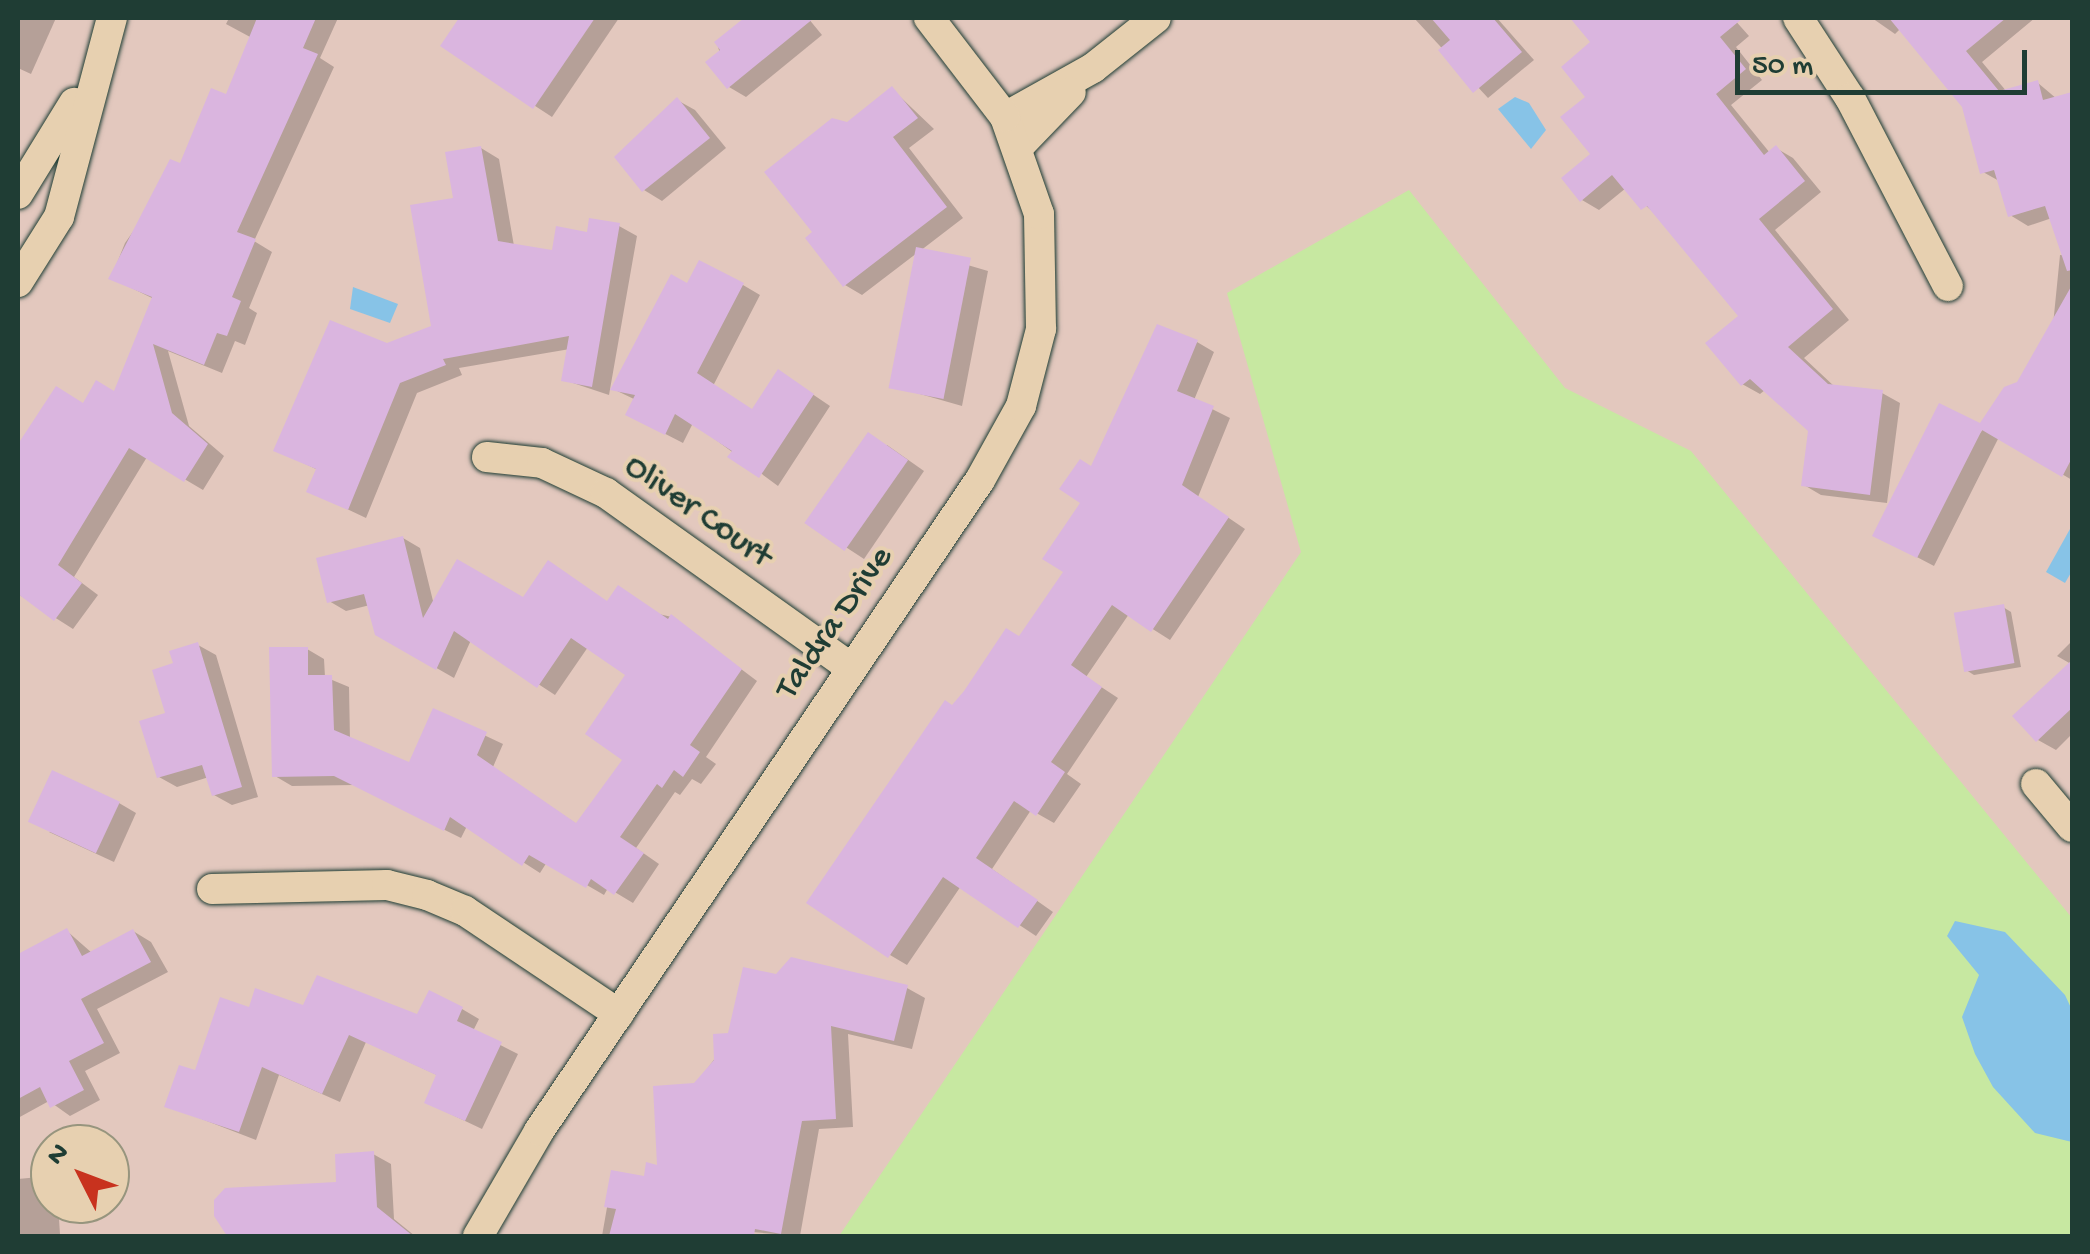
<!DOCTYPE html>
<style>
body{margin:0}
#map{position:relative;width:2090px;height:1254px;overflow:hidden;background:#e3c8be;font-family:"Gochi Hand",sans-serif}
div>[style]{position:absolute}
.green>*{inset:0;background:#c7e8a1}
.water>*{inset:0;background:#87c3e7}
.shadow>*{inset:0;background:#0003}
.building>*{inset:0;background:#dab5df;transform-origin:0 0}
.roads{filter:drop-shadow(0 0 2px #1f3d34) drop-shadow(0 0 2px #1f3d34)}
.minor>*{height:30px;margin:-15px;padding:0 15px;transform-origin:15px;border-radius:15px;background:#e7d0b0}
span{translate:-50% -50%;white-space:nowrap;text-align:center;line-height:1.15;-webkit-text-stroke:8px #e7d0b0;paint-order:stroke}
.street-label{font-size:35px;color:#1f3d34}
.frame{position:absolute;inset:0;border:20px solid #1f3d34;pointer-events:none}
.north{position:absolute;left:30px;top:1124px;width:100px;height:100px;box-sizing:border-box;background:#e7d0b0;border:2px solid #97957e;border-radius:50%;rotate:312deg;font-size:28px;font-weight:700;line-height:40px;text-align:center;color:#1f3d34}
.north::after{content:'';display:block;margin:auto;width:35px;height:45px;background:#c8321e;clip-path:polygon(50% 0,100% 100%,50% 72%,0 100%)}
.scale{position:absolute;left:1735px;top:50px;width:292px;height:45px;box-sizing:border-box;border:5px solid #1f3d34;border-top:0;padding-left:12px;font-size:30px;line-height:35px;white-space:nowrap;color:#1f3d34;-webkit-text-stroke:8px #e7d0b0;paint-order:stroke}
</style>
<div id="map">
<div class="green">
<div style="clip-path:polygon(1409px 190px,1565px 388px,1691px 451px,2072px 918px,2072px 1236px,839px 1236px,1301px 552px,1227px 293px)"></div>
</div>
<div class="water">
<div style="clip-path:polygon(1515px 97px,1529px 103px,1546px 130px,1531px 149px,1498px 109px)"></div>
<div style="clip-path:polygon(353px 287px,398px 304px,390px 323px,350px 309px)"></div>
<div style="clip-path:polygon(2070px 529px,2072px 571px,2065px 583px,2046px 572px)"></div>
<div style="clip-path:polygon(1955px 921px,2005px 932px,2065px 995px,2072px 1010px,2072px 1142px,2035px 1133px,1993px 1087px,1975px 1054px,1962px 1017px,1979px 975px,1947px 936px)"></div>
</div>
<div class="shadow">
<div style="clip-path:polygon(18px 18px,56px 18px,31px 74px,18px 68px)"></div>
<div style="clip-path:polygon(229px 18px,338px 18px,320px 58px,334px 67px,254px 241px,272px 252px,249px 308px,257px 313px,245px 345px,235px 341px,222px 373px,168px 351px,189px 426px,224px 456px,203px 490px,147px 457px,74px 577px,98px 595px,73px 629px,18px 594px,18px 452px,56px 390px,84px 406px,115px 394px,154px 299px,111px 278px,125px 243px,227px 98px,252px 38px,226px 24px)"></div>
<div style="clip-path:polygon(462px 18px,619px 18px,552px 117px,443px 46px)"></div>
<div style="clip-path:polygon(748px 18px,808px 18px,822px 35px,746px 97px,729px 87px,717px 43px)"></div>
<div style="clip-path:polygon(1414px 18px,1497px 18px,1534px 60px,1488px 98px)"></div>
<div style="clip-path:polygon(1573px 18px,1663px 18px,1667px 23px,1733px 18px,1749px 36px,1736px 47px,1762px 80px,1731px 105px,1770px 153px,1776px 148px,1793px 158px,1821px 192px,1775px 230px,1849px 320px,1804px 358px,1835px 387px,1882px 393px,1900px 403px,1887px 503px,1821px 495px,1804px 485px,1811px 430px,1765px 390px,1760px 394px,1742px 384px,1741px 317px,1661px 219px,1626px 188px,1599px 210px,1582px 200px,1594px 154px,1594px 43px)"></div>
<div style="clip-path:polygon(1872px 18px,2035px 18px,1982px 62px,2007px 92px,2038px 83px,2057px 99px,2072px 94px,2072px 248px,2059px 240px,2052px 218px,2028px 226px,2010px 215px,2001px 182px,1983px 172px,1964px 106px,1901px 28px,1895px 34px)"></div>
<div style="clip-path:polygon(892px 89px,934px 129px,909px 148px,963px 218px,920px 251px,988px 271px,962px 406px,892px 386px,917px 253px,862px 295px,845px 285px,816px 233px,847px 125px)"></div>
<div style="clip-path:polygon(677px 100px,695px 110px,726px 148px,662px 201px,644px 190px,618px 158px)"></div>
<div style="clip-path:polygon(481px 148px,499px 159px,514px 246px,554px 253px,619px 226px,637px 236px,609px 395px,564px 380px,570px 349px,459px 368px,462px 375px,417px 393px,366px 518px,309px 491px,318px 470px,276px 450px,387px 345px,434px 327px,456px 200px)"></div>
<div style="clip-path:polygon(2060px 255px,2072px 256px,2072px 480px,1999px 437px,1934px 566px,1892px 544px,2019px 384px,2053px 325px)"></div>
<div style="clip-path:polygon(743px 285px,760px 295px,713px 386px,753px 412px,796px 383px,830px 406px,778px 486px,693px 423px,683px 443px,646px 424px,636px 400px,613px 389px,688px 286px)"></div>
<div style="clip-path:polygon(1197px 342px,1214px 352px,1194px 400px,1230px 418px,1198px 497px,1245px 529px,1170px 640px,1129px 614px,1086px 677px,1118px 698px,1067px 774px,1081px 784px,1054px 823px,1031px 810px,992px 869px,1053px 912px,1036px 936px,961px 886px,907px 965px,890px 955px,953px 708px,1020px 639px,1066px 572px,1092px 469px)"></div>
<div style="clip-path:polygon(887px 445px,924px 471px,864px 559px,809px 523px)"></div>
<div style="clip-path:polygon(403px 538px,420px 548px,434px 605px,609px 603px,672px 617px,757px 681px,706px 757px,716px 764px,701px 784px,692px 779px,680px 795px,675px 792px,636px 848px,659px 864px,633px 903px,608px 888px,604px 895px,547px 862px,540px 873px,467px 826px,461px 838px,354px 785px,292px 786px,275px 776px,307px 649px,324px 659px,325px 677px,349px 687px,350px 740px,410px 766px,435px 712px,503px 744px,493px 767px,578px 825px,625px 760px,628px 674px,588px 647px,555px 695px,471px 640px,454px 678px,377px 634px,370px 605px,346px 611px,329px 601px)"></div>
<div style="clip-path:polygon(2003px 607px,2011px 612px,2021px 667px,1974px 675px,1966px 670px)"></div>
<div style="clip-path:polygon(2072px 641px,2072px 734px,2056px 750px,2038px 740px,2071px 664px,2057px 656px)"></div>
<div style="clip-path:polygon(198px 645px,216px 655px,258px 797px,232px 805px,214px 795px,209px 777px,177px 787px,159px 777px,176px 665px)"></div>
<div style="clip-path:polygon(119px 803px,136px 813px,114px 862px,49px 832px)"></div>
<div style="clip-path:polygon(67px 931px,92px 953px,133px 931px,151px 942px,168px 972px,97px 1009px,120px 1053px,85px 1071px,100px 1100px,70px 1116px,49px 1101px,18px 1118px,18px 955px)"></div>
<div style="clip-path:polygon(776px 977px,907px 988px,925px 998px,912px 1049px,848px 1034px,853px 1127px,819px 1129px,800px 1236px,739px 1231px,738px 1236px,602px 1236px,613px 1173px,646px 1179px,660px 1168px,695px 1085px)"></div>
<div style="clip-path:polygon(304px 1008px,419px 1017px,462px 1009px,479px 1019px,473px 1031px,518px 1054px,482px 1129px,444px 1111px,439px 1076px,366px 1042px,340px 1102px,279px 1075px,256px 1140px,168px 1106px,250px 1010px)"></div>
<div style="clip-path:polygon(373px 1154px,391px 1164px,394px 1219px,415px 1236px,230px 1236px,229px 1225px,338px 1184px)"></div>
<div style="clip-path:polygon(39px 1177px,50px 1184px,50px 1204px,58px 1204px,60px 1234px,18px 1236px,18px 1179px)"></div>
</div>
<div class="building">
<div style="clip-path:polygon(257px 18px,316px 18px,303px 48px,318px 54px,237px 232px,256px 239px,232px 297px,241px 301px,227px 336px,217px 333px,204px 365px,153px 344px,172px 413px,208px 444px,184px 482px,129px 448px,58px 565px,82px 583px,54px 621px,18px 594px,18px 444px,56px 386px,83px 403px,96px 380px,114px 391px,152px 297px,108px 279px,170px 159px,180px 163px,211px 88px,226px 94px)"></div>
<div style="clip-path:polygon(459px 18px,595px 18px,533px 109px,440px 46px)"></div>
<div style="clip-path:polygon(744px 18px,814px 18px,727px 89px,705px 62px,720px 50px,714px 42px)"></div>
<div style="clip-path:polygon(1431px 18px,1493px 18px,1522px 52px,1473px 93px,1438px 50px,1450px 40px)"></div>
<div style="clip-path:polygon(1570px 18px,1743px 18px,1720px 37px,1746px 69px,1716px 94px,1764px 155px,1776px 145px,1805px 181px,1759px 219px,1833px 309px,1788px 347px,1828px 384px,1883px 390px,1870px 495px,1801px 486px,1808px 431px,1750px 379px,1741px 386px,1705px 343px,1738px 316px,1647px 206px,1641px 210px,1612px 175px,1580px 202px,1561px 178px,1590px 154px,1560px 117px,1585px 97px,1561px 67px,1590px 42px)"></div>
<div style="clip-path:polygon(1889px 18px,2006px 18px,1966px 51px,1999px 91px,2038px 80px,2043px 100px,2072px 92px,2072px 270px,2067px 271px,2045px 206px,2008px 217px,1994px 170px,1980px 174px,1962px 107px)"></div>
<div style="clip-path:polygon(892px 86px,918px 118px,893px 137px,947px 207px,843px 287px,805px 238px,812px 232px,764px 172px,832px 118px,847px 122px)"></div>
<div style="clip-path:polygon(677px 97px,710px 138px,642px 192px,614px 157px)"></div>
<div style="clip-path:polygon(481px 146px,498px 241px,552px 250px,556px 226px,587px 232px,589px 218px,620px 223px,592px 387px,561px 381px,569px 336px,443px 359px,446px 365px,400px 383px,348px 510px,306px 492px,316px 469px,273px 451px,330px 320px,387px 343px,431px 326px,410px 205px,453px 198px,445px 152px)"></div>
<div style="left:916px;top:247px;width:56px;height:144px;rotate:11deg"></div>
<div style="clip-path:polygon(699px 260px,744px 283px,697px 373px,752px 409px,778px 369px,814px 394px,759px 478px,727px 457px,732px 451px,675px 414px,665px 435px,625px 415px,635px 395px,610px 390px,671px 274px,687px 283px)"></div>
<div style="clip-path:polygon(2072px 285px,2072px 458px,2062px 477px,1982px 430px,1917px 558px,1872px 536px,1939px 403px,1980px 423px,2004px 387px,2017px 382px)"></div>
<div style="clip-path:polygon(1157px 324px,1198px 340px,1177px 391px,1214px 406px,1182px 485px,1229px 517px,1151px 632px,1112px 605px,1071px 665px,1102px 687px,1051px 762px,1065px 772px,1036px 816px,1014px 801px,976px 858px,1038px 900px,1018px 928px,943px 877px,888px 958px,806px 903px,945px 700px,952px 705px,964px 691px,1006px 628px,1019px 636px,1063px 572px,1042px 559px,1080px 503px,1059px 489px,1080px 459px,1091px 466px)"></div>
<div style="left:868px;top:432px;width:49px;height:111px;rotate:35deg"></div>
<div style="clip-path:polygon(403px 536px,423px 618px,457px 559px,523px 597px,548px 560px,607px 601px,618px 585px,668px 619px,671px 614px,742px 669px,690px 745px,700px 752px,683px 777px,674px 770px,662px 788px,657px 784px,620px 837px,644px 853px,614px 895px,591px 879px,586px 888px,529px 855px,522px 866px,450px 817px,444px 831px,334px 776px,272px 777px,269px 647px,308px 647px,308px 675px,332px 675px,334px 730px,409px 762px,433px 708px,487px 732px,477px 755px,576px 823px,622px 760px,585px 734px,625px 675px,571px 638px,537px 688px,454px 631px,436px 670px,375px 635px,364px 594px,327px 603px,316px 558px)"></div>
<div style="left:2004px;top:604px;width:60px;height:51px;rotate:80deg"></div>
<div style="clip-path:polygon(198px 642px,242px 787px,212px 796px,202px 765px,157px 778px,139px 721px,165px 713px,152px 670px,173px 663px,169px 651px)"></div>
<div style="clip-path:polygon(2072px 660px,2072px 708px,2036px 742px,2012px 716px)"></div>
<div style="left:52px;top:770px;width:75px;height:57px;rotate:25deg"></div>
<div style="clip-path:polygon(67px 928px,82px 956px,133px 929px,151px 962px,81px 999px,104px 1043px,69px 1061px,84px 1090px,50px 1108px,40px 1087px,18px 1099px,18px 954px)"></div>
<div style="clip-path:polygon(791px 957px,908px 985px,894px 1041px,831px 1026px,836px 1119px,802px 1121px,781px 1234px,755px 1229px,754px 1236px,609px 1236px,616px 1209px,604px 1207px,611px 1170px,644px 1176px,646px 1162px,657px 1165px,653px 1086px,694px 1083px,714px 1060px,713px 1034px,728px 1033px,743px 967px,776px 974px)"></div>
<div style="clip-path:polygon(317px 975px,417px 1014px,429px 990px,463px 1007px,457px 1021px,502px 1042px,465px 1121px,424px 1103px,436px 1075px,349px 1035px,322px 1094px,262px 1067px,239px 1132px,164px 1107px,179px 1065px,195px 1070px,220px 997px,249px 1007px,255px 988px,303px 1005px)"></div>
<div style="clip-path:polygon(374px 1151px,377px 1207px,413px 1236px,227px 1236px,214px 1216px,214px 1200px,225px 1188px,336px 1182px,335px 1154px)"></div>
</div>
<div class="roads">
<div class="minor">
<div style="left:1798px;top:18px;width:95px;rotate:57deg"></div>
<div style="left:1850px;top:98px;width:212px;rotate:62.5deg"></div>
<div style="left:1005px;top:117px;width:101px;rotate:-29.1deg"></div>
<div style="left:1093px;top:68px;width:80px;rotate:-38.4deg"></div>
<div style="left:1018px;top:147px;width:76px;rotate:-46.1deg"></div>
<div style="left:18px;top:194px;width:107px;rotate:-58.4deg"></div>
<div style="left:18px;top:282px;width:77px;rotate:-57.8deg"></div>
<div style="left:59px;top:217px;width:206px;rotate:-75.1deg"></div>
<div style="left:487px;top:457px;width:55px;rotate:6.2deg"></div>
<div style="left:542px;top:463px;width:71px;rotate:25.1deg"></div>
<div style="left:606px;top:493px;width:300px;rotate:35.5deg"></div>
<div style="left:2036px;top:784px;width:56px;rotate:50.1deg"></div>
<div style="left:212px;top:889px;width:175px;rotate:-1.3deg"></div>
<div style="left:387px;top:885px;width:41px;rotate:14deg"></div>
<div style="left:427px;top:895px;width:41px;rotate:22.8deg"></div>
<div style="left:465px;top:911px;width:185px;rotate:33.8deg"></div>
<div style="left:478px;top:1236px;width:121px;rotate:-59.8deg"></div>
<div style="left:539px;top:1131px;width:786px;rotate:-55.89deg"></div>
<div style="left:980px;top:480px;width:85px;rotate:-61deg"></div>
<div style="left:1021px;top:406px;width:80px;rotate:-75.4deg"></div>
<div style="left:1041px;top:329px;width:115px;rotate:-91deg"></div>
<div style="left:1039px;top:214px;width:103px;rotate:-109.3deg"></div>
<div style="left:1005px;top:117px;width:125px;rotate:-127.5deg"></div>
</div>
</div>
<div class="street-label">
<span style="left:697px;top:513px;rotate:35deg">Oliver Court</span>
<span style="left:836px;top:624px;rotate:-55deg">Taldra Drive</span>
</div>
<div class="frame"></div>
<div class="north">N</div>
<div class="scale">50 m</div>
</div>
